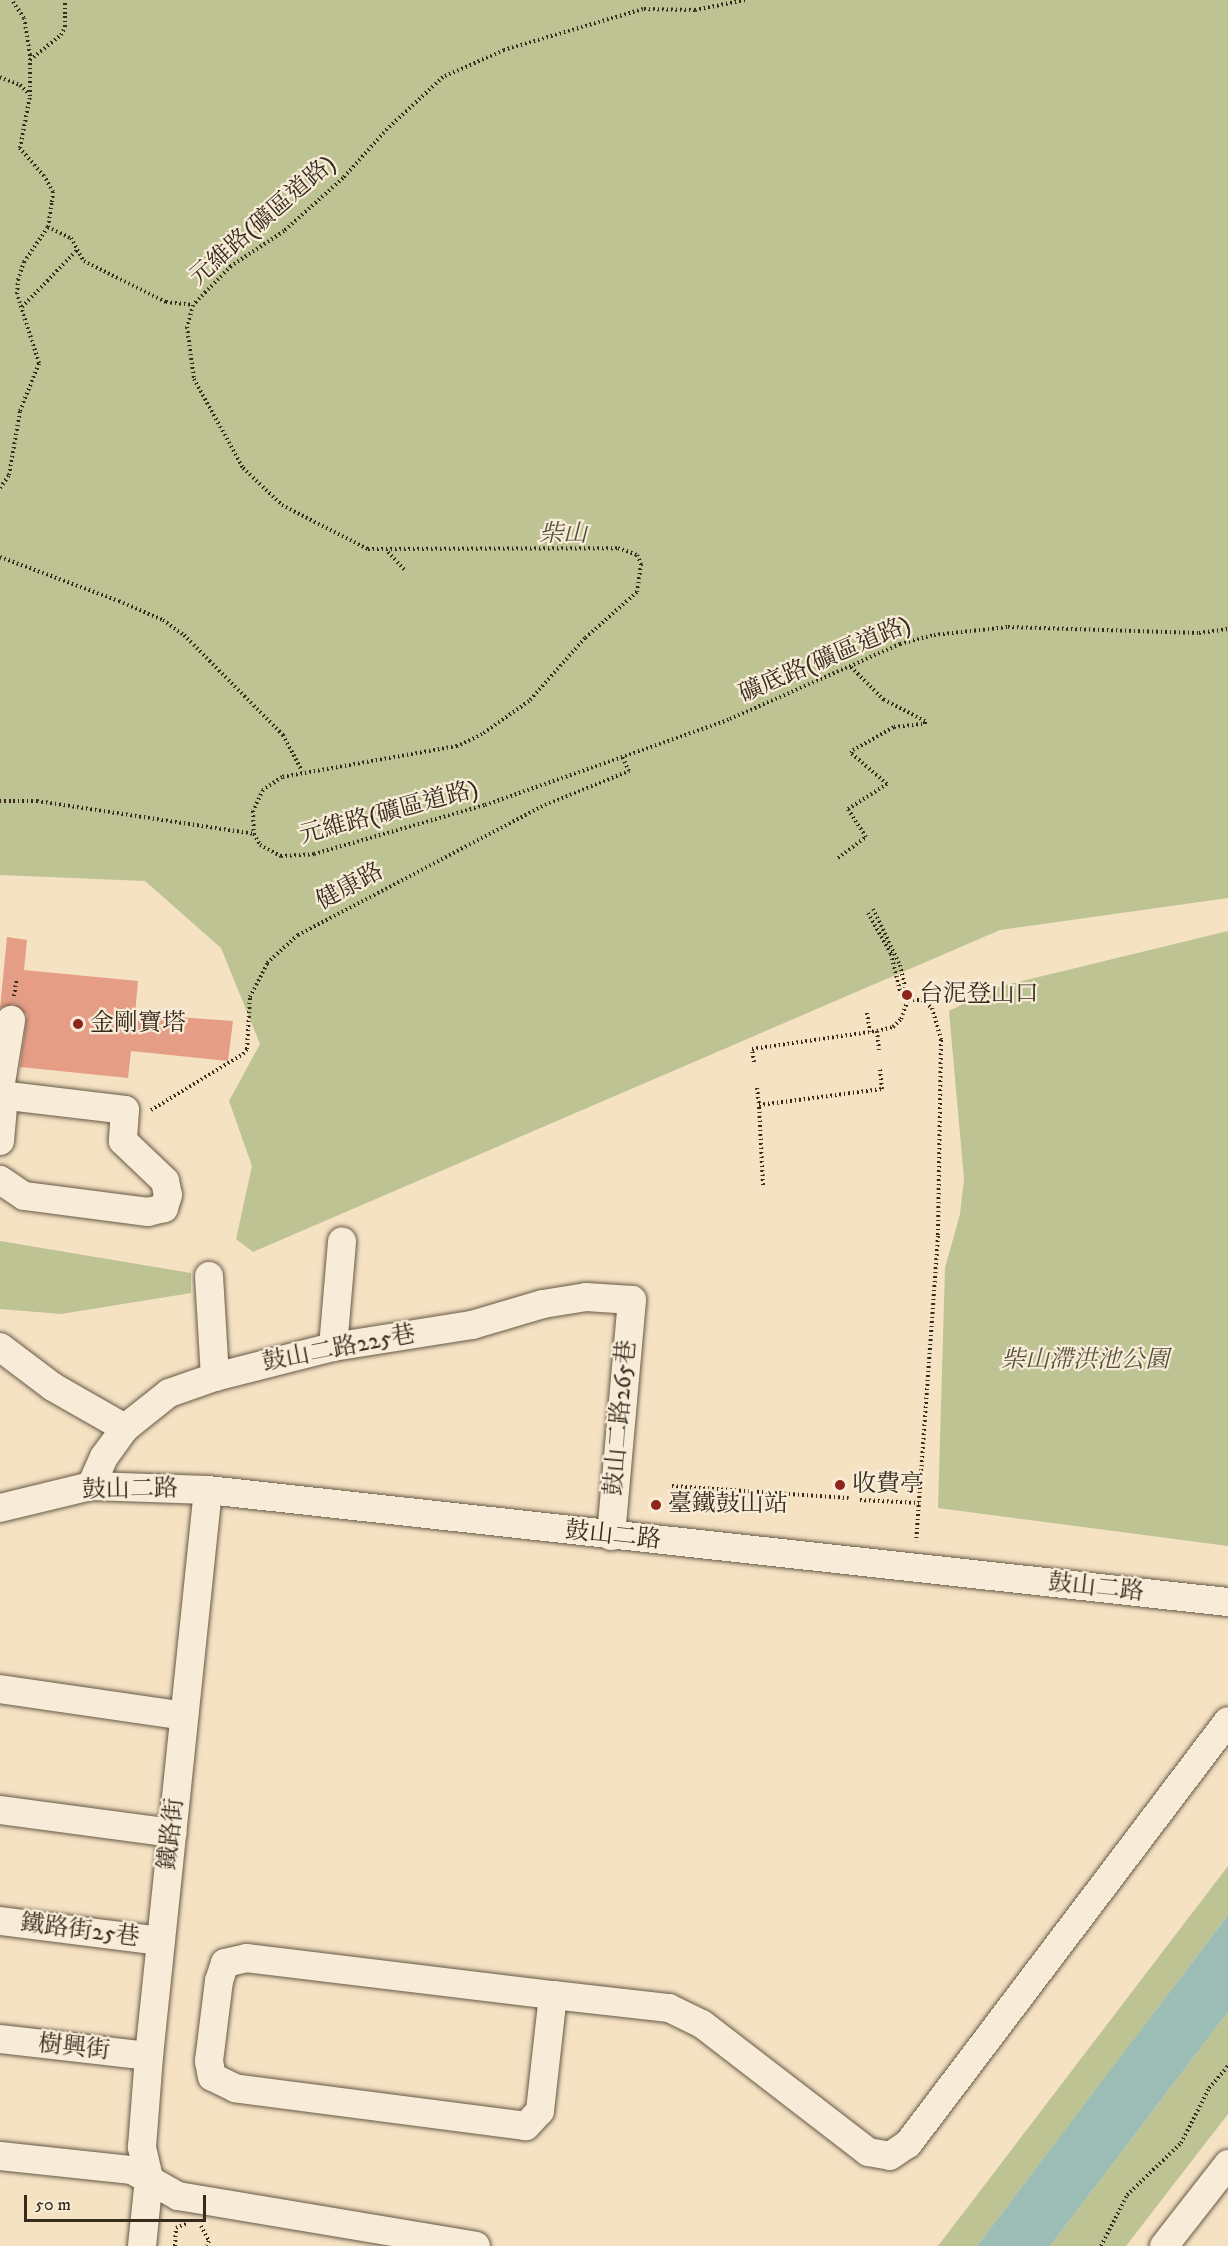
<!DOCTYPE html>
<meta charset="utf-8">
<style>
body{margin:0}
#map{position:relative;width:1228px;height:2246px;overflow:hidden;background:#f5e2c3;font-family:"IM FELL DW Pica","Noto Serif TC",serif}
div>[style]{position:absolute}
.green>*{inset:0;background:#bdc393}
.water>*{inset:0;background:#9cbdb6}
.building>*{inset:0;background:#e59d86}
.path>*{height:4px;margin-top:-2px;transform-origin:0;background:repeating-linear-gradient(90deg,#362b1d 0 1.5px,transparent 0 4.5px)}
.roads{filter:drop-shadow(0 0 2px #665946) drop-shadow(0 0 2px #665946)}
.minor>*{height:28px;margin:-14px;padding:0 14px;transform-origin:14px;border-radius:14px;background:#f8ecd8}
.dots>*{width:16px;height:16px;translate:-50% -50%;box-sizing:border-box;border:3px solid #f8ecd8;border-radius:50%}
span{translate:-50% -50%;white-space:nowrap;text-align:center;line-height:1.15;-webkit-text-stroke:4.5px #f8ecd8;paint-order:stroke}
.street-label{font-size:24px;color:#362b1d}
.park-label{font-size:24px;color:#58513a;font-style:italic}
.poi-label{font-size:24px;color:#362b1d}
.left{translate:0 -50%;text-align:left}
.scale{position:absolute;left:24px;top:2195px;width:182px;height:27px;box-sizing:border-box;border:3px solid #362b1d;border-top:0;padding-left:8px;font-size:18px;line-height:21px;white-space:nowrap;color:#362b1d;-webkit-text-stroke:4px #f8ecd8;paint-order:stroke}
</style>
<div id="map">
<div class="green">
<div style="clip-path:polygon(0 0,1228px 0,1228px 898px,1000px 930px,253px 1252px,236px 1239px,252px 1166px,229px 1101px,260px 1044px,221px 948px,145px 881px,0 875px)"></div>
<div style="clip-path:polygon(1228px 931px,1228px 1546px,938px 1508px,945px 1268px,960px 1214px,964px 1179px,949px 1011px,997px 987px)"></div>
<div style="clip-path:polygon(0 1241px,191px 1273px,191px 1293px,61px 1314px,0 1309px)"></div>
<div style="clip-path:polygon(1228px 1866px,1228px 1915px,1063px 2133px,977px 2246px,938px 2246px)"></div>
<div style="clip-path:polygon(1228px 2012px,1228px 2114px,1126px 2246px,1050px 2246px)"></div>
</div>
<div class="water">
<div style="clip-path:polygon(1228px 1915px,1228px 2012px,1050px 2246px,977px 2246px)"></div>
</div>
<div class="building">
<div style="clip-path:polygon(7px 937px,27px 940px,24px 970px,138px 981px,135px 1014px,233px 1021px,228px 1061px,131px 1051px,128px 1078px,20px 1067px,27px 1015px,14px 1004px,0 1008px)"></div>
</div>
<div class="path">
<div style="left:745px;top:0;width:51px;rotate:168.7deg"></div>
<div style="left:695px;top:10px;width:52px;rotate:-178.9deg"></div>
<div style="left:643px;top:9px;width:145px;rotate:163.6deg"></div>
<div style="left:504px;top:50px;width:67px;rotate:156.1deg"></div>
<div style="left:443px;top:77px;width:76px;rotate:137.1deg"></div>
<div style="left:387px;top:129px;width:66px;rotate:131.9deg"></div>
<div style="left:343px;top:178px;width:79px;rotate:138.1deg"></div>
<div style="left:284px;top:231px;width:64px;rotate:146.6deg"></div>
<div style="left:231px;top:266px;width:54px;rotate:134.3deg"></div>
<div style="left:193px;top:305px;width:23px;rotate:105deg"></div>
<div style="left:187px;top:327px;width:52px;rotate:82.3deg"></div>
<div style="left:194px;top:379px;width:102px;rotate:61.2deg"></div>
<div style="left:243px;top:468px;width:54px;rotate:43.5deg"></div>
<div style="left:282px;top:505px;width:97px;rotate:27.1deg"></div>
<div style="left:368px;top:549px;width:250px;rotate:-0.2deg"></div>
<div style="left:618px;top:548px;width:20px;rotate:20deg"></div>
<div style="left:637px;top:555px;width:10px;rotate:66deg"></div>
<div style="left:641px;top:564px;width:28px;rotate:98deg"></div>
<div style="left:637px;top:592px;width:69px;rotate:138.5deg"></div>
<div style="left:585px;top:638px;width:84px;rotate:131.6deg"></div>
<div style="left:529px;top:701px;width:57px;rotate:144.9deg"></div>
<div style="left:482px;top:734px;width:28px;rotate:154deg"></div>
<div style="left:457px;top:746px;width:178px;rotate:170deg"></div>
<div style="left:282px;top:777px;width:23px;rotate:146deg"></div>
<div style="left:263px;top:790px;width:23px;rotate:115deg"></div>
<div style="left:253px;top:811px;width:23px;rotate:88deg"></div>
<div style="left:254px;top:834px;width:13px;rotate:61deg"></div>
<div style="left:260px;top:845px;width:24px;rotate:28deg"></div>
<div style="left:281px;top:856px;width:33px;rotate:-3deg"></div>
<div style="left:314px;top:854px;width:178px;rotate:-16deg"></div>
<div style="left:485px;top:805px;width:260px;rotate:-19.3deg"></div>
<div style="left:730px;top:719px;width:186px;rotate:-23.8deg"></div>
<div style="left:900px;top:644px;width:35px;rotate:-15deg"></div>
<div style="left:934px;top:635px;width:74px;rotate:-6.2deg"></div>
<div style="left:1008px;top:627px;width:191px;rotate:1.8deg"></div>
<div style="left:1199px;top:633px;width:29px;rotate:-8deg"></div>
<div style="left:30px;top:60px;width:40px;rotate:-39deg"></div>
<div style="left:61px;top:35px;width:9px;rotate:-63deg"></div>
<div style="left:65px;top:27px;width:27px;rotate:-90deg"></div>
<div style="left:0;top:77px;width:22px;rotate:22deg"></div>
<div style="left:20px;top:85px;width:14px;rotate:45deg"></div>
<div style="left:48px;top:227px;width:25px;rotate:26deg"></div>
<div style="left:71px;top:238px;width:26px;rotate:61deg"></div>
<div style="left:84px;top:261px;width:92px;rotate:26.6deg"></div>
<div style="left:166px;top:302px;width:27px;rotate:6deg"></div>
<div style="left:22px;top:307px;width:79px;rotate:-46deg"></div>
<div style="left:0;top:488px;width:16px;rotate:-55deg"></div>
<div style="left:9px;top:475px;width:65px;rotate:-80.2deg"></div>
<div style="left:20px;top:411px;width:52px;rotate:-68.4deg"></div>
<div style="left:39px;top:363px;width:72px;rotate:-107.7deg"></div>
<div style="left:17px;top:294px;width:14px;rotate:-86deg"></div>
<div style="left:18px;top:280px;width:19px;rotate:-72deg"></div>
<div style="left:24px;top:262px;width:42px;rotate:-55.6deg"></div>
<div style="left:48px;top:227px;width:25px;rotate:-81deg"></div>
<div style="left:52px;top:202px;width:10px;rotate:-84deg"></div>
<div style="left:53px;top:192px;width:18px;rotate:-119deg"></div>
<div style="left:44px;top:176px;width:37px;rotate:-131deg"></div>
<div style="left:20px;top:148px;width:53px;rotate:-79.1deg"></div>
<div style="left:30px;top:96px;width:41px;rotate:-90deg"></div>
<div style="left:30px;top:55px;width:37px;rotate:-99deg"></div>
<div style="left:24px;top:18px;width:22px;rotate:-124deg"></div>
<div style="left:388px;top:552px;width:26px;rotate:47deg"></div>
<div style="left:0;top:557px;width:127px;rotate:20.3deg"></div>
<div style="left:119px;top:601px;width:48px;rotate:23.4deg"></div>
<div style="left:163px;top:620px;width:26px;rotate:36deg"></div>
<div style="left:184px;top:635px;width:141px;rotate:45.3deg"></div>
<div style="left:283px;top:735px;width:41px;rotate:62.2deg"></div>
<div style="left:0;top:801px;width:37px"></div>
<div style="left:37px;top:801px;width:219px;rotate:8.6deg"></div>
<div style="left:838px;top:858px;width:35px;rotate:-37deg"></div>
<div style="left:866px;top:837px;width:33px;rotate:-123deg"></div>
<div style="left:848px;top:809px;width:46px;rotate:-32.7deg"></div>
<div style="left:887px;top:784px;width:48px;rotate:-139.3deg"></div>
<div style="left:851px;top:753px;width:4px;rotate:-56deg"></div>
<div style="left:853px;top:750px;width:47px;rotate:-29.3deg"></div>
<div style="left:894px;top:727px;width:31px;rotate:-6deg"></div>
<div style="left:925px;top:724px;width:3px;rotate:-90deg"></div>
<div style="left:925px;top:721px;width:46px;rotate:-152.9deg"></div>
<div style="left:884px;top:700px;width:48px;rotate:-135deg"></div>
<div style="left:873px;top:909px;width:62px;rotate:64.3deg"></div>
<div style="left:900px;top:965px;width:36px;rotate:77deg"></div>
<div style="left:908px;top:1000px;width:14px"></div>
<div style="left:922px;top:1000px;width:13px;rotate:39deg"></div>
<div style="left:932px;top:1008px;width:33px;rotate:74deg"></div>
<div style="left:941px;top:1040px;width:196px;rotate:90.9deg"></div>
<div style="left:938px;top:1236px;width:306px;rotate:94.1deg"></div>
<div style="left:868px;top:913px;width:47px;rotate:60.7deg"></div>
<div style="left:891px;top:954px;width:42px;rotate:76.3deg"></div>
<div style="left:14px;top:996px;width:18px;rotate:-81deg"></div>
<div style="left:867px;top:1013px;width:19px;rotate:81deg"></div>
<div style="left:877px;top:1031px;width:16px;rotate:-14deg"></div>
<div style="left:893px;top:1027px;width:11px;rotate:-45deg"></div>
<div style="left:901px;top:1019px;width:20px;rotate:-70deg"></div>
<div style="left:754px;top:1062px;width:13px;rotate:-99deg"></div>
<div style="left:752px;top:1049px;width:126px;rotate:-8.2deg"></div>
<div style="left:877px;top:1031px;width:19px;rotate:84deg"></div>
<div style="left:757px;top:1088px;width:17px;rotate:83deg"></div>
<div style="left:151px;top:1110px;width:108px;rotate:-31.3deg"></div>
<div style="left:243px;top:1054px;width:6px;rotate:-51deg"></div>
<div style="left:247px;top:1049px;width:52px;rotate:-86.7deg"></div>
<div style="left:250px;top:997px;width:38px;rotate:-63deg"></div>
<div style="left:267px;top:963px;width:42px;rotate:-42.1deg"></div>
<div style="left:298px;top:935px;width:279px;rotate:-27.8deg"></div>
<div style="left:545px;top:805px;width:91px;rotate:-22deg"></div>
<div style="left:629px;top:771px;width:17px;rotate:-115deg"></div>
<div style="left:763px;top:1185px;width:80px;rotate:-92.9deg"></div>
<div style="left:759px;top:1105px;width:124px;rotate:-7.4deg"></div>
<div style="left:882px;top:1089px;width:20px;rotate:-96deg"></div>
<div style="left:672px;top:1486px;width:177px;rotate:3.9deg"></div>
<div style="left:860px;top:1500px;width:59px;rotate:2.9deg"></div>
<div style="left:201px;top:2226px;width:17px;rotate:62deg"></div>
<div style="left:209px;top:2241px;width:5px;rotate:112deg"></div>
<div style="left:175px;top:2246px;width:18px;rotate:-87deg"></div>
<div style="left:176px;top:2228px;width:11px;rotate:-22deg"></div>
<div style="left:1101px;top:2246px;width:57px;rotate:-63deg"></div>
<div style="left:1127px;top:2195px;width:75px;rotate:-43.9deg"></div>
<div style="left:1181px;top:2143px;width:62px;rotate:-63deg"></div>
<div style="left:1209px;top:2088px;width:29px;rotate:-49deg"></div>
</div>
<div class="roads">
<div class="minor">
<div style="left:0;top:1089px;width:70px;rotate:-80.9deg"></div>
<div style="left:0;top:1095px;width:126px;rotate:6.8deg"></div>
<div style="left:125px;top:1110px;width:31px;rotate:94deg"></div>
<div style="left:123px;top:1141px;width:58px;rotate:43.6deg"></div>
<div style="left:165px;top:1181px;width:14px;rotate:78deg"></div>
<div style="left:168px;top:1195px;width:14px;rotate:107deg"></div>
<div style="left:164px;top:1208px;width:16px;rotate:166deg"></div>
<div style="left:148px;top:1212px;width:125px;rotate:-172.6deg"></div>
<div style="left:24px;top:1196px;width:29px;rotate:-146deg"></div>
<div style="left:0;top:1141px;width:46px;rotate:-85deg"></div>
<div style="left:209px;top:1276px;width:101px;rotate:86.6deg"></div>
<div style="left:0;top:1347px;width:66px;rotate:37deg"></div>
<div style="left:53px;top:1387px;width:83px;rotate:29.7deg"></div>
<div style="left:333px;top:1347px;width:106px;rotate:-85.1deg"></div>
<div style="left:91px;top:1486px;width:32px;rotate:-66deg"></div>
<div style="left:104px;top:1457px;width:36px;rotate:-54deg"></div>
<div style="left:125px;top:1428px;width:56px;rotate:-38.5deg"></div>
<div style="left:169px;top:1393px;width:49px;rotate:-19.2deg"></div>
<div style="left:215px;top:1377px;width:122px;rotate:-14.3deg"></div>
<div style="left:333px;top:1347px;width:141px;rotate:-9deg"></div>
<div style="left:472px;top:1325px;width:74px;rotate:-16.5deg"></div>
<div style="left:543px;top:1304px;width:44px;rotate:-9.2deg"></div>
<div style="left:586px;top:1297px;width:46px;rotate:3.7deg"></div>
<div style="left:632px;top:1300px;width:237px;rotate:95.1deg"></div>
<div style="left:0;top:1508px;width:94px;rotate:-13.6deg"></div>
<div style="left:91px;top:1486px;width:117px;rotate:2deg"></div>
<div style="left:208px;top:1490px;width:1026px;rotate:6.27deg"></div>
<div style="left:0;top:1689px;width:186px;rotate:8.3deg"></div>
<div style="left:0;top:1810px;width:174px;rotate:7.6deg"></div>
<div style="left:0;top:1921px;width:162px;rotate:7.1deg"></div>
<div style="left:553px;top:1995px;width:117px;rotate:96.4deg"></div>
<div style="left:540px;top:2111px;width:21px;rotate:133deg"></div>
<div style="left:526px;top:2126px;width:293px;rotate:-172.6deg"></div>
<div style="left:235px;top:2088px;width:25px;rotate:-154deg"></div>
<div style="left:212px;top:2077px;width:16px;rotate:-101deg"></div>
<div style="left:209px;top:2061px;width:81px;rotate:-82.9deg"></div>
<div style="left:219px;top:1981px;width:19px;rotate:-72deg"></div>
<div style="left:225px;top:1963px;width:22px;rotate:-13deg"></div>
<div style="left:246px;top:1958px;width:309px;rotate:6.9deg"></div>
<div style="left:553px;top:1995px;width:117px;rotate:6.4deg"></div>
<div style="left:669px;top:2008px;width:37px;rotate:26deg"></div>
<div style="left:702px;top:2024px;width:210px;rotate:37.6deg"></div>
<div style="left:868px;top:2152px;width:22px;rotate:10deg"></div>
<div style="left:890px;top:2156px;width:22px;rotate:-34deg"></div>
<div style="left:908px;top:2144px;width:530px;rotate:-52.89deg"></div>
<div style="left:0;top:2039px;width:150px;rotate:6.5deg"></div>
<div style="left:0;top:2156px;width:133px;rotate:6.1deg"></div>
<div style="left:132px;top:2170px;width:53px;rotate:29.5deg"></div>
<div style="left:178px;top:2196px;width:302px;rotate:9.5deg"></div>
<div style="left:142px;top:2246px;width:68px;rotate:-84.1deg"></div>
<div style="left:149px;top:2178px;width:32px;rotate:-103deg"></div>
<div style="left:142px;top:2147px;width:91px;rotate:-85.6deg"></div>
<div style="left:149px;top:2056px;width:569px;rotate:-84.05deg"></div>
<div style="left:1164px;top:2246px;width:104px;rotate:-52deg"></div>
</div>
</div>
<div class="dots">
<div style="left:907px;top:995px;background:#8f2418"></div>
<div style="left:78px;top:1024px;background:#8f2418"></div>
<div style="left:840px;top:1485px;background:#8f2418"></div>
<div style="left:656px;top:1505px;background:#8f2418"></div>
</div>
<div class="street-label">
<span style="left:263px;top:221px;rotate:-41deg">元維路(礦區道路)</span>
<span style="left:825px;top:660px;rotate:-23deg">礦底路(礦區道路)</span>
<span style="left:389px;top:813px;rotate:-15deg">元維路(礦區道路)</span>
<span style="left:350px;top:887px;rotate:-28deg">健康路</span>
<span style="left:339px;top:1349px;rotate:-11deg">鼓山二路225巷</span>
<span style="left:621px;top:1418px;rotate:-85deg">鼓山二路265巷</span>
<span style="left:130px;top:1490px;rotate:-1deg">鼓山二路</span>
<span style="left:613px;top:1536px;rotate:6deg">鼓山二路</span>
<span style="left:1096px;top:1588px;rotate:6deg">鼓山二路</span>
<span style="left:172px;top:1834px;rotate:-84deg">鐵路街</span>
<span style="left:80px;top:1931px;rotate:7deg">鐵路街25巷</span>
<span style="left:74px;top:2048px;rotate:6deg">樹興街</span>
</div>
<div class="park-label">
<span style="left:563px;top:535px">柴山</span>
<span style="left:1085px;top:1361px">柴山滯洪池公園</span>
</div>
<div class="poi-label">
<span class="left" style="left:919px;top:995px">台泥登山口</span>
<span class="left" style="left:90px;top:1024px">金剛寶塔</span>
<span class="left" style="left:852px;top:1485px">收費亭</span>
<span class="left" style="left:668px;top:1505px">臺鐵鼓山站</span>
</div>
<div class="scale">50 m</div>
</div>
